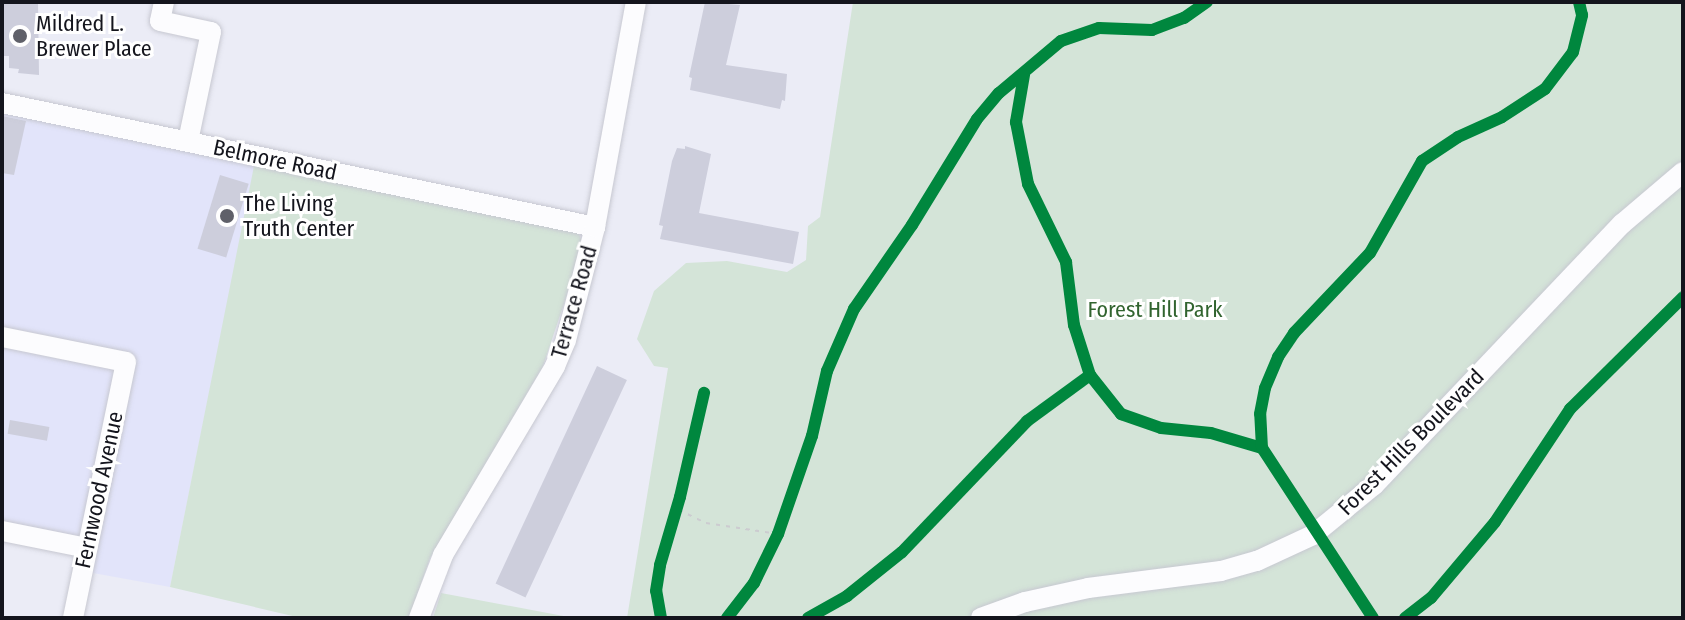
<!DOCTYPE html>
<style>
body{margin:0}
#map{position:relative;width:1685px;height:620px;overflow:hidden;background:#ebecf6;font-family:"Fira Sans Condensed",sans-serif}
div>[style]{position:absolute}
.built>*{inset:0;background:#e2e4fa}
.green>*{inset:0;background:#d4e4d8}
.building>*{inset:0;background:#cdcedc;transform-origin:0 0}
.path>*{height:2px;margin-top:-1px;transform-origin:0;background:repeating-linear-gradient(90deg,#ccccd0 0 4px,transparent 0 10px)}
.roads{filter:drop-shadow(0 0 2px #c7c8d1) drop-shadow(0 0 2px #c7c8d1)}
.minor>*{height:20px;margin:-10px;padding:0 10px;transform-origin:10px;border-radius:10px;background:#fcfcfe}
.cycleway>*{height:12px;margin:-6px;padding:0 6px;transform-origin:6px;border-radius:6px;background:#00873e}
.dots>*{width:22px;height:22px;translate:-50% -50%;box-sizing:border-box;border:4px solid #fff;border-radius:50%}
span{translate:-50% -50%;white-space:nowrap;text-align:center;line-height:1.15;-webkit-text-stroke:6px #fff;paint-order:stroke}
.poi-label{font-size:22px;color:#14151d}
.left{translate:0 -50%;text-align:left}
.street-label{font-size:22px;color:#14151d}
.park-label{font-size:22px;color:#31642f}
.frame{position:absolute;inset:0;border:4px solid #14151d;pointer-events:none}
</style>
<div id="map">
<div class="built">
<div style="clip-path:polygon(2px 103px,257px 156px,170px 587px,82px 571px,87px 548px,2px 531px)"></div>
</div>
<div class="green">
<div style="clip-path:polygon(853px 2px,1683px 2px,1683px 618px,627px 618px,668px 368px,654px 366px,637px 339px,654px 291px,686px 263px,727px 261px,787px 272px,806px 260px,808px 226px,820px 217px)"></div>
<div style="clip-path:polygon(255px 161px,578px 232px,581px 239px,578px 262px,543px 366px,430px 558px,409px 618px,301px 618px,170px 587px)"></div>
<div style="clip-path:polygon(441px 593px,574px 618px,433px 618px)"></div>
</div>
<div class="building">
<div style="clip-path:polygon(2px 2px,38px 2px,39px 75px,18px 73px,19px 69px,9px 68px,9px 56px,2px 56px)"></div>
<div style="clip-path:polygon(705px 2px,740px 5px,726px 65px,787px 74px,785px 101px,782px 100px,780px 109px,690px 90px,692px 78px,689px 77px)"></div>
<div style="clip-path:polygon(2px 116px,26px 121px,14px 175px,2px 173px)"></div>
<div style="clip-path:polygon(685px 146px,711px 154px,699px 213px,799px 232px,793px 264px,660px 239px,663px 226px,659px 225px,672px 161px,677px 148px,685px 149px)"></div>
<div style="left:220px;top:175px;width:30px;height:77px;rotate:17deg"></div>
<div style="left:597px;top:366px;width:33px;height:240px;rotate:25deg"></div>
<div style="left:10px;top:420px;width:40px;height:14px;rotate:10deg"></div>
</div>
<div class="path">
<div style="left:679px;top:510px;width:30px;rotate:26deg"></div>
<div style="left:706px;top:523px;width:73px;rotate:8.7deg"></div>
<div style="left:661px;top:618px;width:27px;rotate:-100deg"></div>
<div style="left:656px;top:591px;width:26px;rotate:-81deg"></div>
<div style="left:660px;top:565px;width:71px;rotate:-73.6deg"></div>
<div style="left:680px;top:497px;width:107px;rotate:-77deg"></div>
<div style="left:808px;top:618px;width:45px;rotate:-29.4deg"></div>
<div style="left:847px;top:596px;width:70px;rotate:-38.7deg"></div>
<div style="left:902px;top:552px;width:181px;rotate:-46.3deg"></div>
<div style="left:1027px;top:421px;width:78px;rotate:-36.1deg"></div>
</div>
<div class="roads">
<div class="minor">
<div style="left:164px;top:2px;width:19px;rotate:102deg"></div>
<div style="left:160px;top:21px;width:52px;rotate:12.2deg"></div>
<div style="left:211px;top:32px;width:111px;rotate:101.9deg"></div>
<div style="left:2px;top:103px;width:606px;rotate:11.81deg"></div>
<div style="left:2px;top:337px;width:126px;rotate:11.4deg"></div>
<div style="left:126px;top:362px;width:261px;rotate:101.7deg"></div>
<div style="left:2px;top:531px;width:87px;rotate:11.3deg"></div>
<div style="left:419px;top:618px;width:67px;rotate:-69.1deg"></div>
<div style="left:443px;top:555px;width:220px;rotate:-59.3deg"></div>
<div style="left:555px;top:366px;width:28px;rotate:-67deg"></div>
<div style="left:566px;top:340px;width:117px;rotate:-75.6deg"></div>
<div style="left:595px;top:227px;width:229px;rotate:-79.7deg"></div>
<div style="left:981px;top:618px;width:47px;rotate:-20deg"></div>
<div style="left:1025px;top:602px;width:65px;rotate:-12.5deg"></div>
<div style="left:1088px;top:588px;width:134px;rotate:-7.3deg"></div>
<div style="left:1221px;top:571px;width:37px;rotate:-16deg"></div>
<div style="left:1257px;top:561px;width:62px;rotate:-24.9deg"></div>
<div style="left:1313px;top:535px;width:79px;rotate:-39.3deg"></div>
<div style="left:1374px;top:485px;width:360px;rotate:-46.5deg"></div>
<div style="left:1622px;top:224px;width:80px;rotate:-40.4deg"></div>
</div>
</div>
<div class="cycleway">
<div style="left:1024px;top:75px;width:48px;rotate:99.7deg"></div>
<div style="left:1016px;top:122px;width:63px;rotate:79deg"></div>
<div style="left:1028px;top:184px;width:87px;rotate:64deg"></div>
<div style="left:1066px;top:262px;width:64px;rotate:82.8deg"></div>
<div style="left:1074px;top:325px;width:52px;rotate:72.3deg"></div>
<div style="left:1090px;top:375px;width:50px;rotate:51.5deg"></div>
<div style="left:1121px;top:414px;width:42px;rotate:19.3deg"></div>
<div style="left:1161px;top:428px;width:50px;rotate:5.7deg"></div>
<div style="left:1211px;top:433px;width:53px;rotate:16.4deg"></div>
<div style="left:661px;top:618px;width:27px;rotate:-100deg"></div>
<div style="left:656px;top:591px;width:26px;rotate:-81deg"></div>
<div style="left:660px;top:565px;width:71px;rotate:-73.6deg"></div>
<div style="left:680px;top:497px;width:107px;rotate:-77deg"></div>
<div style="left:727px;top:618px;width:44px;rotate:-52.4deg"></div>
<div style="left:754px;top:583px;width:55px;rotate:-63.9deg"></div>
<div style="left:778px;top:534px;width:104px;rotate:-70.9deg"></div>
<div style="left:812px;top:436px;width:67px;rotate:-77deg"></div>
<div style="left:827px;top:371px;width:68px;rotate:-66.5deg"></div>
<div style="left:854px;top:309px;width:102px;rotate:-55.4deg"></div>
<div style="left:912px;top:225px;width:124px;rotate:-58.5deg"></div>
<div style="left:977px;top:119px;width:34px;rotate:-50deg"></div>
<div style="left:999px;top:93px;width:81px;rotate:-40deg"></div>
<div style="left:1061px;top:41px;width:40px;rotate:-18.9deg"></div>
<div style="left:1099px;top:28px;width:53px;rotate:2.2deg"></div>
<div style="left:1152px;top:30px;width:34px;rotate:-21deg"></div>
<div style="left:1184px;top:18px;width:28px;rotate:-35deg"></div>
<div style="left:808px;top:618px;width:45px;rotate:-29.4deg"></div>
<div style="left:847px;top:596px;width:70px;rotate:-38.7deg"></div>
<div style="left:902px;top:552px;width:181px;rotate:-46.3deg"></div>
<div style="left:1027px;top:421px;width:78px;rotate:-36.1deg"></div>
<div style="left:1373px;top:618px;width:203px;rotate:-123.1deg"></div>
<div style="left:1262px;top:448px;width:34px;rotate:-93deg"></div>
<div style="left:1260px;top:414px;width:26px;rotate:-79deg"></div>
<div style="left:1265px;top:388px;width:34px;rotate:-67deg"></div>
<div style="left:1278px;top:357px;width:29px;rotate:-56deg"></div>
<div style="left:1294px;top:333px;width:110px;rotate:-46.5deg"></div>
<div style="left:1370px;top:253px;width:106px;rotate:-60.5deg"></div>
<div style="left:1422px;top:161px;width:43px;rotate:-33.7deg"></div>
<div style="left:1458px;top:137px;width:48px;rotate:-24.4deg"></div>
<div style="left:1502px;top:117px;width:51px;rotate:-33.1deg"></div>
<div style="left:1545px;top:89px;width:46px;rotate:-52.9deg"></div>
<div style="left:1573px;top:52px;width:38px;rotate:-76deg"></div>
<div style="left:1582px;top:15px;width:13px;rotate:-103deg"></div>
<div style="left:1405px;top:618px;width:33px;rotate:-38deg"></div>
<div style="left:1431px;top:598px;width:99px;rotate:-49.9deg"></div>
<div style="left:1495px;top:522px;width:136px;rotate:-56.4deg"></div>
<div style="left:1570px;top:409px;width:159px;rotate:-44.7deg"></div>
</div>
<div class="dots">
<div style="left:20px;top:36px;background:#5f6069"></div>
<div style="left:227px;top:216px;background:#5f6069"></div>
</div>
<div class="poi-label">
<span class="left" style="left:36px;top:36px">Mildred L.<br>Brewer Place</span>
<span class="left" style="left:243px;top:216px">The Living<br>Truth Center</span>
</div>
<div class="street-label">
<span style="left:275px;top:160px;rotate:12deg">Belmore Road</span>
<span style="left:574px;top:302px;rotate:-74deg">Terrace Road</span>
<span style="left:1411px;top:442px;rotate:-45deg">Forest Hills Boulevard</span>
<span style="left:99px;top:490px;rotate:-78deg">Fernwood Avenue</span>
</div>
<div class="park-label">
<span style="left:1155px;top:310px">Forest Hill Park</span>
</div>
<div class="frame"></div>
</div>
